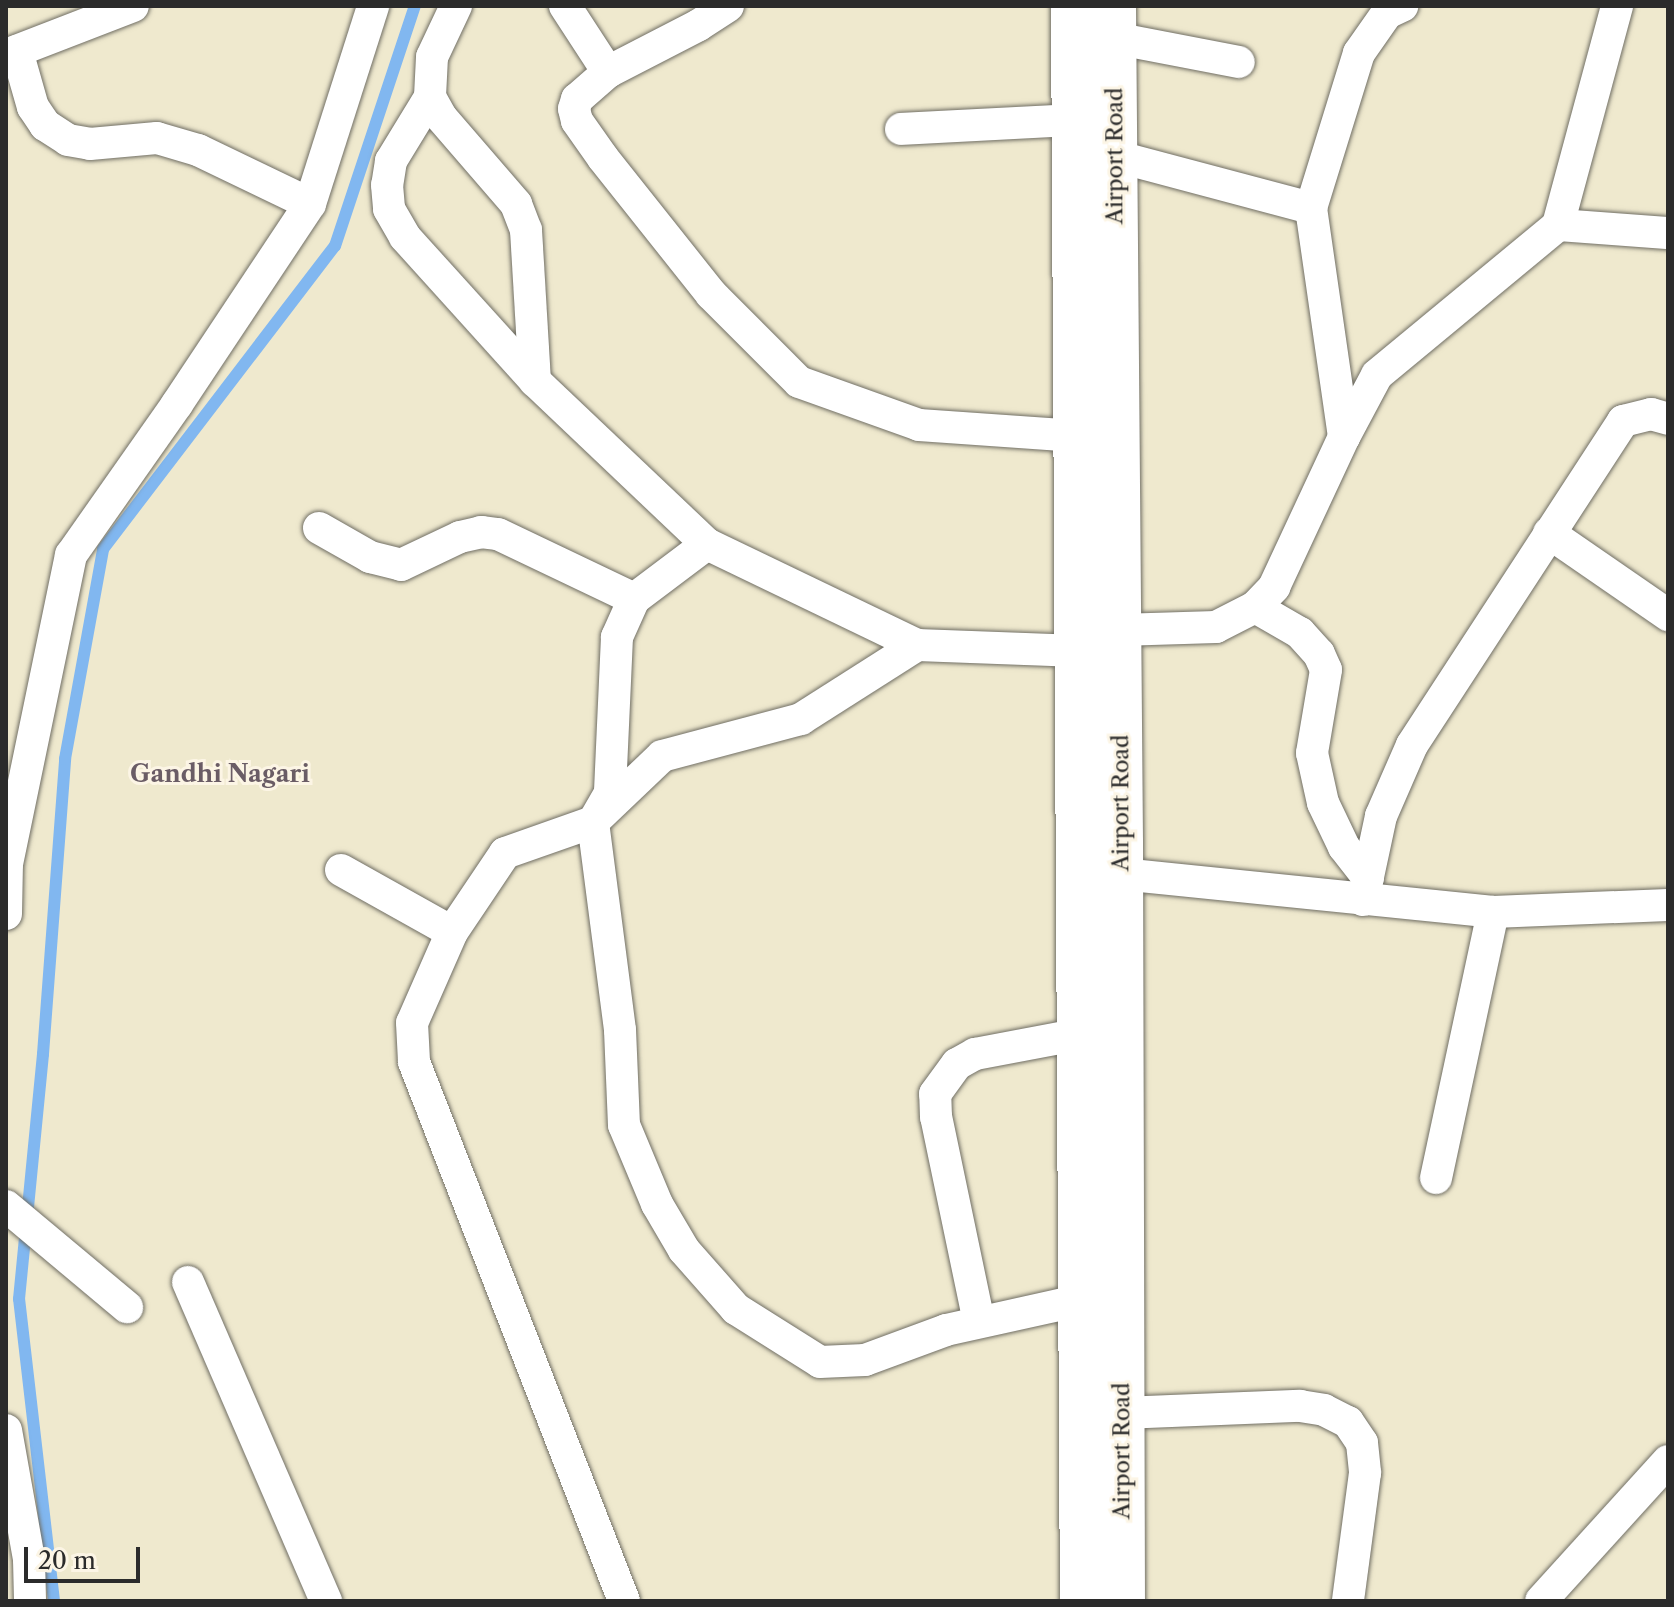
<!DOCTYPE html>
<style>
body{margin:0}
#map{position:relative;width:1674px;height:1607px;overflow:hidden;background:#efe9ce;font-family:"Libre Caslon Text",serif}
div>[style]{position:absolute}
.stream>*{height:12px;margin:-6px;padding:0 6px;transform-origin:6px;border-radius:6px;background:#81b7f0}
.roads{filter:drop-shadow(0 0 2px #706e64) drop-shadow(0 0 2px #706e64)}
.street>*{height:32px;margin:-16px;padding:0 16px;transform-origin:16px;border-radius:16px;background:#fff}
.highway>*{height:44px;margin:-22px;padding:0 22px;transform-origin:22px;border-radius:22px;background:#fff}
span{translate:-50% -50%;white-space:nowrap;text-align:center;line-height:1.15;-webkit-text-stroke:6px #fcf5e5;paint-order:stroke}
.street-label{font-size:22px;color:#2b2b2b}
.neighbourhood-label{font-size:24px;color:#6a5c65;font-weight:700}
.frame{position:absolute;inset:0;border:8px solid #2b2b2b;pointer-events:none}
.scale{position:absolute;left:24px;top:1547px;width:116px;height:36px;box-sizing:border-box;border:4px solid #2b2b2b;border-top:0;padding-left:10px;font-size:24px;line-height:28px;white-space:nowrap;color:#2b2b2b;-webkit-text-stroke:6px #fcf5e5;paint-order:stroke}
</style>
<div id="map">
<div class="stream">
<div style="left:54px;top:1601px;width:304px;rotate:-96.6deg"></div>
<div style="left:19px;top:1299px;width:246px;rotate:-84.4deg"></div>
<div style="left:43px;top:1054px;width:296px;rotate:-85.7deg"></div>
<div style="left:65px;top:759px;width:213px;rotate:-79.7deg"></div>
<div style="left:103px;top:549px;width:382px;rotate:-52.6deg"></div>
<div style="left:335px;top:246px;width:253px;rotate:-71.6deg"></div>
</div>
<div class="roads">
<div class="street">
<div style="left:456px;top:6px;width:56px;rotate:115.2deg"></div>
<div style="left:432px;top:57px;width:40px;rotate:92.9deg"></div>
<div style="left:430px;top:97px;width:23px;rotate:61deg"></div>
<div style="left:441px;top:117px;width:115px;rotate:49.2deg"></div>
<div style="left:516px;top:204px;width:28px;rotate:69deg"></div>
<div style="left:526px;top:230px;width:151px;rotate:86.6deg"></div>
<div style="left:565px;top:6px;width:79px;rotate:56.9deg"></div>
<div style="left:728px;top:6px;width:35px;rotate:147deg"></div>
<div style="left:699px;top:25px;width:102px;rotate:152.7deg"></div>
<div style="left:608px;top:72px;width:41px;rotate:138.9deg"></div>
<div style="left:577px;top:99px;width:10px;rotate:107deg"></div>
<div style="left:574px;top:109px;width:12px;rotate:76deg"></div>
<div style="left:577px;top:121px;width:45px;rotate:54.9deg"></div>
<div style="left:603px;top:158px;width:174px;rotate:51.5deg"></div>
<div style="left:711px;top:294px;width:124px;rotate:45deg"></div>
<div style="left:799px;top:382px;width:127px;rotate:19.7deg"></div>
<div style="left:919px;top:425px;width:158px;rotate:4deg"></div>
<div style="left:1114px;top:38px;width:127px;rotate:10.9deg"></div>
<div style="left:17px;top:51px;width:58px;rotate:74.1deg"></div>
<div style="left:33px;top:107px;width:22px;rotate:56deg"></div>
<div style="left:45px;top:125px;width:27px;rotate:33deg"></div>
<div style="left:68px;top:140px;width:22px;rotate:10deg"></div>
<div style="left:90px;top:144px;width:67px;rotate:-5.1deg"></div>
<div style="left:157px;top:138px;width:43px;rotate:16.3deg"></div>
<div style="left:198px;top:150px;width:124px;rotate:25.7deg"></div>
<div style="left:6px;top:55px;width:136px;rotate:-21.1deg"></div>
<div style="left:430px;top:97px;width:75px;rotate:121.4deg"></div>
<div style="left:391px;top:161px;width:24px;rotate:99deg"></div>
<div style="left:387px;top:185px;width:24px;rotate:85deg"></div>
<div style="left:389px;top:209px;width:32px;rotate:60deg"></div>
<div style="left:405px;top:237px;width:194px;rotate:47.9deg"></div>
<div style="left:535px;top:381px;width:237px;rotate:43.5deg"></div>
<div style="left:707px;top:544px;width:233px;rotate:25.7deg"></div>
<div style="left:917px;top:645px;width:162px;rotate:2.1deg"></div>
<div style="left:901px;top:129px;width:173px;rotate:-3deg"></div>
<div style="left:1115px;top:156px;width:203px;rotate:14.9deg"></div>
<div style="left:1558px;top:225px;width:227px;rotate:-74.9deg"></div>
<div style="left:1344px;top:437px;width:231px;rotate:-98.2deg"></div>
<div style="left:1311px;top:208px;width:162px;rotate:-72.8deg"></div>
<div style="left:1359px;top:53px;width:49px;rotate:-55deg"></div>
<div style="left:1387px;top:13px;width:17px;rotate:-25deg"></div>
<div style="left:319px;top:528px;width:59px;rotate:29.6deg"></div>
<div style="left:370px;top:557px;width:32px;rotate:14deg"></div>
<div style="left:401px;top:565px;width:65px;rotate:-25.4deg"></div>
<div style="left:460px;top:537px;width:22px;rotate:-13deg"></div>
<div style="left:481px;top:532px;width:17px;rotate:7deg"></div>
<div style="left:498px;top:534px;width:151px;rotate:25.5deg"></div>
<div style="left:1549px;top:533px;width:145px;rotate:34.6deg"></div>
<div style="left:707px;top:544px;width:91px;rotate:143deg"></div>
<div style="left:634px;top:599px;width:42px;rotate:114.1deg"></div>
<div style="left:617px;top:637px;width:156px;rotate:92.6deg"></div>
<div style="left:610px;top:793px;width:34px;rotate:120deg"></div>
<div style="left:593px;top:822px;width:210px;rotate:82.6deg"></div>
<div style="left:620px;top:1030px;width:95px;rotate:87.6deg"></div>
<div style="left:624px;top:1125px;width:86px;rotate:67.3deg"></div>
<div style="left:657px;top:1204px;width:53px;rotate:59.6deg"></div>
<div style="left:684px;top:1250px;width:79px;rotate:48.6deg"></div>
<div style="left:736px;top:1309px;width:99px;rotate:32.2deg"></div>
<div style="left:820px;top:1362px;width:45px;rotate:-2.5deg"></div>
<div style="left:865px;top:1360px;width:86px;rotate:-20.3deg"></div>
<div style="left:946px;top:1330px;width:138px;rotate:-12.5deg"></div>
<div style="left:1255px;top:607px;width:52px;rotate:30deg"></div>
<div style="left:1300px;top:633px;width:28px;rotate:48deg"></div>
<div style="left:1319px;top:654px;width:17px;rotate:66deg"></div>
<div style="left:1326px;top:670px;width:84px;rotate:99.6deg"></div>
<div style="left:1312px;top:753px;width:51px;rotate:77.6deg"></div>
<div style="left:1323px;top:803px;width:49px;rotate:64.5deg"></div>
<div style="left:1344px;top:847px;width:39px;rotate:52deg"></div>
<div style="left:1119px;top:630px;width:97px;rotate:-1.8deg"></div>
<div style="left:1216px;top:627px;width:44px;rotate:-27.1deg"></div>
<div style="left:1255px;top:607px;width:28px;rotate:-46deg"></div>
<div style="left:1274px;top:587px;width:166px;rotate:-65deg"></div>
<div style="left:1344px;top:437px;width:70px;rotate:-62deg"></div>
<div style="left:1377px;top:375px;width:235px;rotate:-39.6deg"></div>
<div style="left:1558px;top:225px;width:110px;rotate:4.2deg"></div>
<div style="left:341px;top:870px;width:127px;rotate:29.2deg"></div>
<div style="left:452px;top:932px;width:95px;rotate:-56.1deg"></div>
<div style="left:505px;top:853px;width:93px;rotate:-19.4deg"></div>
<div style="left:593px;top:822px;width:95px;rotate:-43.7deg"></div>
<div style="left:662px;top:756px;width:144px;rotate:-14.9deg"></div>
<div style="left:801px;top:719px;width:138px;rotate:-32.5deg"></div>
<div style="left:1121px;top:874px;width:374px;rotate:5.8deg"></div>
<div style="left:1493px;top:912px;width:175px;rotate:-2.3deg"></div>
<div style="left:1363px;top:900px;width:86px;rotate:-77.9deg"></div>
<div style="left:1381px;top:816px;width:77px;rotate:-66.4deg"></div>
<div style="left:1412px;top:745px;width:387px;rotate:-56.9deg"></div>
<div style="left:1623px;top:421px;width:29px;rotate:-14deg"></div>
<div style="left:1651px;top:414px;width:18px;rotate:16deg"></div>
<div style="left:6px;top:914px;width:50px;rotate:-88.9deg"></div>
<div style="left:7px;top:864px;width:316px;rotate:-78.3deg"></div>
<div style="left:71px;top:555px;width:184px;rotate:-54.9deg"></div>
<div style="left:177px;top:404px;width:240px;rotate:-56.4deg"></div>
<div style="left:310px;top:204px;width:208px;rotate:-72.3deg"></div>
<div style="left:452px;top:932px;width:99px;rotate:113.7deg"></div>
<div style="left:412px;top:1023px;width:39px;rotate:87deg"></div>
<div style="left:414px;top:1062px;width:578px;rotate:68.71deg"></div>
<div style="left:1436px;top:1178px;width:272px;rotate:-77.9deg"></div>
<div style="left:6px;top:1206px;width:158px;rotate:39.9deg"></div>
<div style="left:188px;top:1282px;width:348px;rotate:66.6deg"></div>
<div style="left:979px;top:1322px;width:209px;rotate:-101.8deg"></div>
<div style="left:936px;top:1117px;width:23px;rotate:-92deg"></div>
<div style="left:935px;top:1094px;width:37px;rotate:-54deg"></div>
<div style="left:957px;top:1064px;width:21px;rotate:-29deg"></div>
<div style="left:975px;top:1054px;width:108px;rotate:-10.7deg"></div>
<div style="left:1122px;top:1413px;width:178px;rotate:-2.3deg"></div>
<div style="left:1300px;top:1406px;width:24px;rotate:9deg"></div>
<div style="left:1324px;top:1410px;width:27px;rotate:27deg"></div>
<div style="left:1348px;top:1422px;width:25px;rotate:56deg"></div>
<div style="left:1362px;top:1443px;width:30px;rotate:84deg"></div>
<div style="left:1365px;top:1473px;width:129px;rotate:97.6deg"></div>
<div style="left:6px;top:1430px;width:131px;rotate:79.9deg"></div>
<div style="left:29px;top:1559px;width:42px;rotate:88.6deg"></div>
<div style="left:1541px;top:1601px;width:189px;rotate:-47.8deg"></div>
</div>
<div class="highway">
<div style="left:1073px;top:6px;width:1595px;rotate:89.68deg"></div>
<div style="left:1114px;top:6px;width:837px;rotate:89.52deg"></div>
<div style="left:1121px;top:843px;width:758px;rotate:89.85deg"></div>
</div>
</div>
<div class="street-label">
<span style="left:1115px;top:156px;rotate:-90deg">Airport Road</span>
<span style="left:1121px;top:803px;rotate:-90deg">Airport Road</span>
<span style="left:1122px;top:1451px;rotate:-90deg">Airport Road</span>
</div>
<div class="neighbourhood-label">
<span style="left:220px;top:774px">Gandhi Nagari</span>
</div>
<div class="frame"></div>
<div class="scale">20 m</div>
</div>
